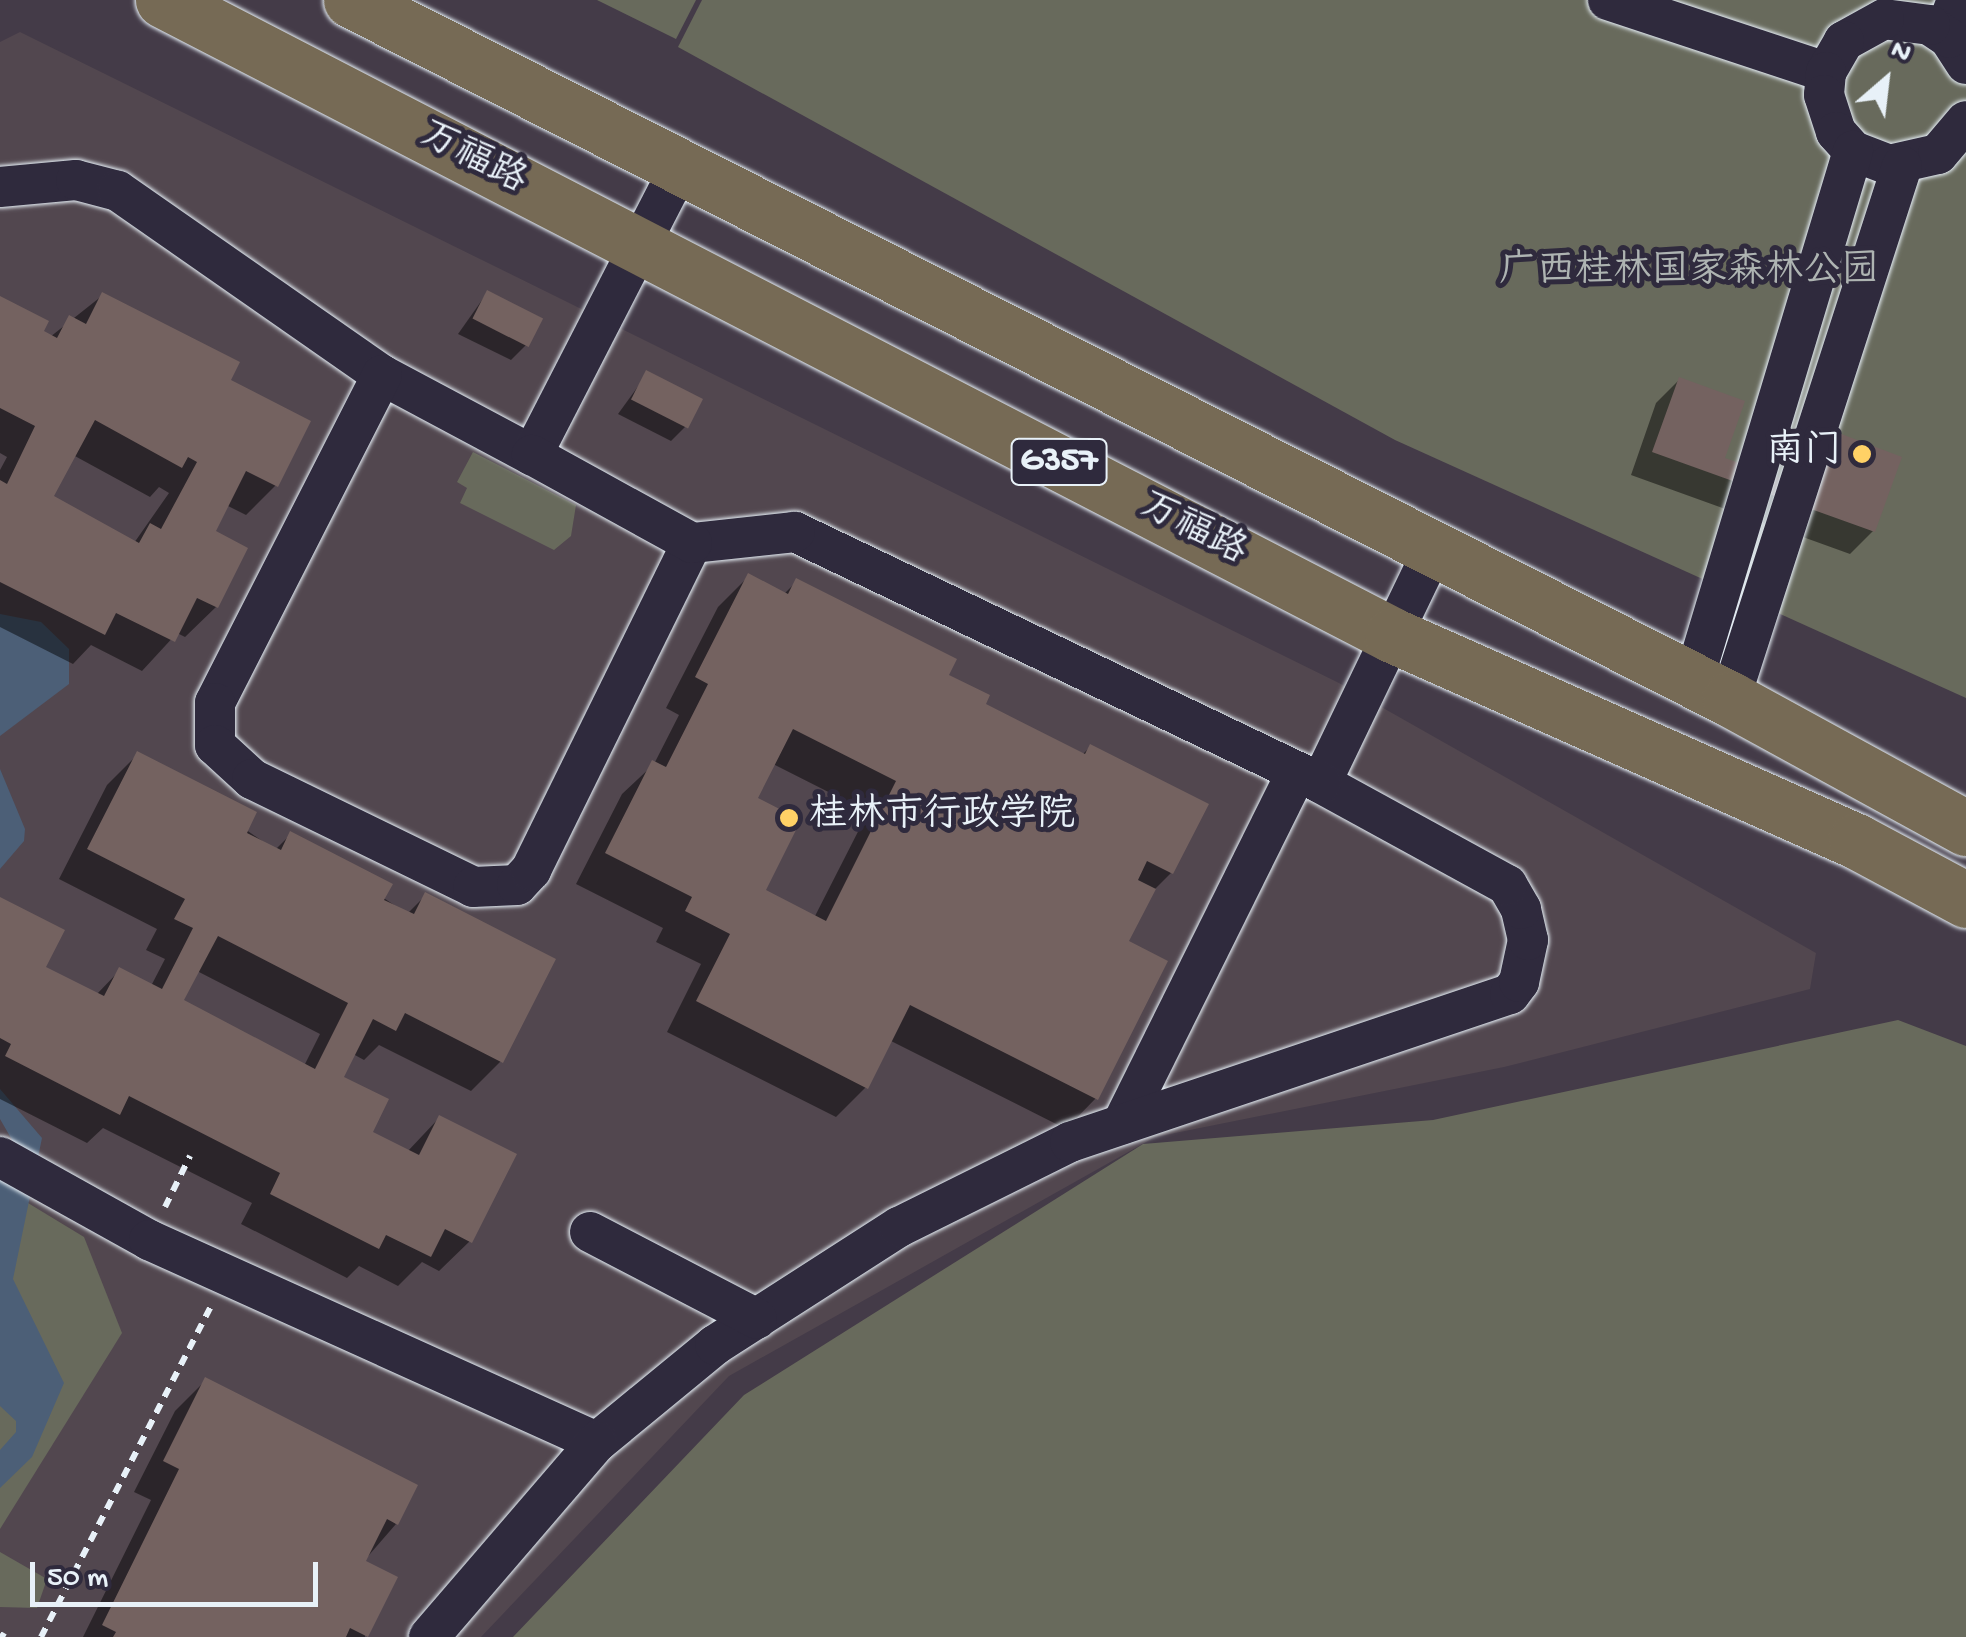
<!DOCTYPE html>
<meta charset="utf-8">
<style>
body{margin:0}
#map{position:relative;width:1966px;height:1637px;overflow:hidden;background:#443b48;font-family:"Gochi Hand","LXGW WenKai TC",sans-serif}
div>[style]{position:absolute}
.built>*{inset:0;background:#52474f}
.green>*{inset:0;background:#686a5c}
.water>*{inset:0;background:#4c5f77}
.shadow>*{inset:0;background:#0007}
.building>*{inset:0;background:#746260;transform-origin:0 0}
.path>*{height:6px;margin-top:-3px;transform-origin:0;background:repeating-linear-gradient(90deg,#e8f1f8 0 10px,transparent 0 18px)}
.roads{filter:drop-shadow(0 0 2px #e8f1f8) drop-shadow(0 0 2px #e8f1f8)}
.minor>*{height:40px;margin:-20px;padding:0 20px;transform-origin:20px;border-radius:20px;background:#2f2a3d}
.highway>*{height:55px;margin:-27.5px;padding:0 27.5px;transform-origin:27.5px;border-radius:27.5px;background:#766a55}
.dots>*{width:28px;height:28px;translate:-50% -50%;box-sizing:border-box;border:5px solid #2f2a3d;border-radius:50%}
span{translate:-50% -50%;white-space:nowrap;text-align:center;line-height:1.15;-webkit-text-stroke:10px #2f2a3d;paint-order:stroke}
.shield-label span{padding:2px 8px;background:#2f2a3d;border:2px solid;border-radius:8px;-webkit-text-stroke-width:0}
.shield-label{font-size:35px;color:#e8f1f8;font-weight:700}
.street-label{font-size:38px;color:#e8f1f8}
.park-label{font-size:38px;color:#aeb4b2}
.poi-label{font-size:38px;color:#e8f1f8}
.right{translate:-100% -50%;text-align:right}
.left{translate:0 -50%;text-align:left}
.north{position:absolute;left:1836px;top:30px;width:100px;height:100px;-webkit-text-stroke:8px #2f2a3d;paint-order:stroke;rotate:28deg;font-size:28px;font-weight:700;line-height:40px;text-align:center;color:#e8f1f8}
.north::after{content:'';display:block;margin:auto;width:35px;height:45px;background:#e8f1f8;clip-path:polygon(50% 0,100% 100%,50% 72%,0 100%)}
.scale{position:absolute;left:30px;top:1562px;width:288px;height:45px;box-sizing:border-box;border:5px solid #e8f1f8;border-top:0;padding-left:12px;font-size:30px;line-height:35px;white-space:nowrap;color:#e8f1f8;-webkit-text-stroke:8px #2f2a3d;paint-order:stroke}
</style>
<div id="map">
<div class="built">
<div style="clip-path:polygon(20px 32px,1339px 683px,1816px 953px,1810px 989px,1504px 1067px,1155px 1137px,729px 1376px,481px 1637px,0 1637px,0 42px)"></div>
</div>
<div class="green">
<div style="clip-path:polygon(597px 0,696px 0,676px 39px)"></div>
<div style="clip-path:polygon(702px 0,1966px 0,1966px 698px,1395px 440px,678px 47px)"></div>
<div style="clip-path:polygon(473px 452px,576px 505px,571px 536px,554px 550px,460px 503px,467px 488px,457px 482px)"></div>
<div style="clip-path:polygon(1898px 1020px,1966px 1046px,1966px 1637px,513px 1637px,744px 1395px,1143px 1144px,1433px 1120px)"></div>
<div style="clip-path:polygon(0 1186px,84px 1237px,122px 1333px,0 1529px)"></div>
<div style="clip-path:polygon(0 1552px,47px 1579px,37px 1608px,0 1607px)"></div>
</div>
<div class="water">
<div style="clip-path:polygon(0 614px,41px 622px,69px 649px,69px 684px,0 736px)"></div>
<div style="clip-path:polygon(0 769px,25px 829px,24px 841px,0 869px)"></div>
<div style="clip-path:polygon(0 1089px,42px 1138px,13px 1279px,64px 1383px,32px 1457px,0 1488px,0 1450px,16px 1432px,16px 1421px,0 1406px,0 1179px,15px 1145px,0 1119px)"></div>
</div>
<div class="shadow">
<div style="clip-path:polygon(487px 293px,526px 345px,511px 360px,458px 334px)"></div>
<div style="clip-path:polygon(evenodd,103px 295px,228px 382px,276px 485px,246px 515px,226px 505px,212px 533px,216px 607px,185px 637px,177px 633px,142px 671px,91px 645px,73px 664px,0 627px,0 470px,7px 457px,0 453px,0 299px,50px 337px,103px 295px,73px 455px,150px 497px,159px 487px,169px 493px,134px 543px,50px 497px,73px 455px)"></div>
<div style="clip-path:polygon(647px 374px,686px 426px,671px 441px,618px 414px)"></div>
<div style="clip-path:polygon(1679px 380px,1722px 459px,1873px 531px,1850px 554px,1631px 475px,1656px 403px)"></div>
<div style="clip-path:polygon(evenodd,748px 577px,783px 595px,797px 581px,982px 705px,1082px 755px,1090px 747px,1171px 873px,1151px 893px,1126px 942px,1096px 1098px,1066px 1129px,889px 1040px,866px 1087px,836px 1117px,667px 1032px,701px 964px,656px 942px,663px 928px,576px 884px,622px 794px,654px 764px,679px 715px,666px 708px,718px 607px,748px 577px,773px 764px,868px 812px,814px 918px,763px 891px,755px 799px,773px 764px)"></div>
<div style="clip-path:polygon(evenodd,138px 754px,275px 850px,291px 834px,407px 914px,426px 895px,501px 1061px,471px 1091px,379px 1045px,364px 1060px,353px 1054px,341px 1078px,370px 1133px,407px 1152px,439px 1118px,470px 1241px,439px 1271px,422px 1262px,398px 1286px,359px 1266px,347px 1278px,241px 1224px,252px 1203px,103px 1128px,87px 1143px,0 1099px,0 900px,43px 968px,96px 995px,120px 970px,151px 986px,165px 959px,146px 950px,157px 929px,59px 879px,107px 785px,138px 754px,197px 971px,320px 1034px,304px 1066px,181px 1002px,197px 971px)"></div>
<div style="clip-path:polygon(205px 1381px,396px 1524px,363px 1562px,365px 1637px,83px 1637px,151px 1500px,134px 1492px,175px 1411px)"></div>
</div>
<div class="building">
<div style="left:487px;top:290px;width:63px;height:32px;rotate:27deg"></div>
<div style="clip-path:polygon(evenodd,102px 292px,240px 362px,231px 380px,311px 421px,278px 487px,246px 471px,216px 531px,248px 548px,218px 608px,197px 598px,175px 642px,116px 613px,105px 635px,0 582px,0 480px,7px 484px,35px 426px,0 408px,0 296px,49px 321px,44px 331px,57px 338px,69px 315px,86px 324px,102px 292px,95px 420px,182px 468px,188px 457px,197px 462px,161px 529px,150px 523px,139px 543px,54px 496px,95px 420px)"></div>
<div style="left:646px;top:370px;width:64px;height:33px;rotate:27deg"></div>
<div style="clip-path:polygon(1679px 377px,1745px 401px,1725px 458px,1815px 490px,1836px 432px,1902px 457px,1875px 532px,1652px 452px)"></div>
<div style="clip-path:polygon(evenodd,748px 573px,788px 594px,796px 578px,957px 659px,949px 675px,990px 695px,986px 704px,1085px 754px,1090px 744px,1209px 804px,1173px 874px,1147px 861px,1138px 880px,1156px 889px,1129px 941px,1168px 961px,1098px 1100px,910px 1005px,868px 1089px,696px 1001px,730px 934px,685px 911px,692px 897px,605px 853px,652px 760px,666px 767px,708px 684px,695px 677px,748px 573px,793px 729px,896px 781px,826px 921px,766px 890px,801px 820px,758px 798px,793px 729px)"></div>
<div style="clip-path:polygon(evenodd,137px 751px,257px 812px,247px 833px,281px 850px,290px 831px,393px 884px,384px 900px,414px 914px,425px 892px,556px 959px,503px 1063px,405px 1013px,396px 1031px,373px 1019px,344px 1077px,389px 1099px,373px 1132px,419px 1155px,439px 1115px,517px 1154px,472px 1243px,445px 1229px,431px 1257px,386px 1235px,379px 1249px,270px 1194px,280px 1173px,129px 1096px,120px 1115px,5px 1056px,11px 1044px,0 1038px,0 897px,65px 930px,46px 967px,104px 996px,119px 967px,162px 989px,193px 928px,174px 919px,185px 899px,87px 849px,137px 751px,218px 936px,348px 1003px,315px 1069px,184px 1000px,218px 936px)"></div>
<div style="clip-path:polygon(205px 1377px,418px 1485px,398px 1525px,387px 1519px,366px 1561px,398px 1577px,368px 1637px,350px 1628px,346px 1637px,113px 1637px,116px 1632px,102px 1625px,179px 1469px,163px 1461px)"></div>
</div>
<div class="path">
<div style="left:165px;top:1207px;width:57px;rotate:-63.9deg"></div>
<div style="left:0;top:1634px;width:6px;rotate:31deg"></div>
<div style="left:41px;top:1637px;width:370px;rotate:-62.8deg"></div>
</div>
<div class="roads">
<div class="minor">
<div style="left:1608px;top:0;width:230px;rotate:18.3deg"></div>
<div style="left:1944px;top:34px;width:36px;rotate:-69deg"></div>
<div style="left:1966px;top:64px;width:31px;rotate:-123deg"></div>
<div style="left:1949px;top:38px;width:23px;rotate:-146deg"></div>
<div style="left:1930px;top:25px;width:46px;rotate:-172.6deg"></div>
<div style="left:1884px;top:19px;width:46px;rotate:151.2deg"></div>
<div style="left:1844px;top:41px;width:36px;rotate:120deg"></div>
<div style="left:1826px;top:72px;width:23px;rotate:95deg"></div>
<div style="left:1824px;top:95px;width:39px;rotate:72deg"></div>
<div style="left:1836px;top:132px;width:25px;rotate:48deg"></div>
<div style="left:1853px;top:151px;width:39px;rotate:21deg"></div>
<div style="left:1889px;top:165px;width:50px;rotate:-12.7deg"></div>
<div style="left:1938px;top:154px;width:43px;rotate:-49.7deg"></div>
<div style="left:0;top:187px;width:76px;rotate:-5.3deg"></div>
<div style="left:76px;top:180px;width:43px;rotate:14.7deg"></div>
<div style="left:118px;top:191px;width:322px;rotate:34.9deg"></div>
<div style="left:382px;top:375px;width:170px;rotate:28.1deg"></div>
<div style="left:532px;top:455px;width:324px;rotate:-62.8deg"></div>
<div style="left:382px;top:375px;width:368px;rotate:117deg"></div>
<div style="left:215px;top:703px;width:42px;rotate:90deg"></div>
<div style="left:215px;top:745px;width:50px;rotate:42.6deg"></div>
<div style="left:252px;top:779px;width:246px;rotate:26deg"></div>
<div style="left:473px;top:887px;width:44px;rotate:-2.6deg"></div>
<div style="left:517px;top:885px;width:21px;rotate:-47deg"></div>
<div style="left:531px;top:870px;width:364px;rotate:-63.8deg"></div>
<div style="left:1693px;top:682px;width:555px;rotate:-73.23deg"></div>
<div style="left:1730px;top:699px;width:560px;rotate:-72.12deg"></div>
<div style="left:1321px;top:783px;width:259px;rotate:-64.3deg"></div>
<div style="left:1122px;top:1124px;width:393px;rotate:-63.6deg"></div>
<div style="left:0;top:1157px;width:171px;rotate:29.1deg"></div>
<div style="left:149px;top:1240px;width:491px;rotate:24.3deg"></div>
<div style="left:597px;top:1442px;width:153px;rotate:-39.4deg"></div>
<div style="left:715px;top:1345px;width:219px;rotate:-32.7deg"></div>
<div style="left:899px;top:1227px;width:191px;rotate:-26.4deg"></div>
<div style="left:1070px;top:1142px;width:464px;rotate:-18.6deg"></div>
<div style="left:1510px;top:994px;width:15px;rotate:-53deg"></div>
<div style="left:1519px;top:982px;width:43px;rotate:-77.9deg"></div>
<div style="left:1528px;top:940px;width:32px;rotate:-103deg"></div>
<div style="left:1521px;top:909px;width:28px;rotate:-120deg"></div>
<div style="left:1507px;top:885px;width:212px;rotate:-151.3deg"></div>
<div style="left:1321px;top:783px;width:583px;rotate:-154.49deg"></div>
<div style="left:795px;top:532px;width:104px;rotate:173.9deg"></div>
<div style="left:692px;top:543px;width:183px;rotate:-151.2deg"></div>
<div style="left:590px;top:1232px;width:188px;rotate:27.5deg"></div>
<div style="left:429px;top:1637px;width:257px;rotate:-49.3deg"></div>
</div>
<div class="highway">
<div style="left:163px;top:0;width:1383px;rotate:27.32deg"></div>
<div style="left:1392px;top:635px;width:508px;rotate:23.94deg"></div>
<div style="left:1856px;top:841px;width:125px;rotate:28.2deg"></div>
<div style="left:351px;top:0;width:1546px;rotate:26.88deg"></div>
<div style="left:1730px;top:699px;width:269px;rotate:28.7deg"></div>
</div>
</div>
<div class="dots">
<div style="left:1862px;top:454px;background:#ffd166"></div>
<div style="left:789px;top:818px;background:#ffd166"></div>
</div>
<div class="shield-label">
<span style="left:1059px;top:462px">G357</span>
</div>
<div class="street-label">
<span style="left:472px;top:160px;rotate:27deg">万福路</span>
<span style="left:1192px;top:531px;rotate:27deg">万福路</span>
</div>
<div class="park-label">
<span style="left:1689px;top:274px">广西桂林国家森林公园</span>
</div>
<div class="poi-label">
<span class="right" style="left:1842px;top:454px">南门</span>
<span class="left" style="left:809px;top:818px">桂林市行政学院</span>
</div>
<div class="north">N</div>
<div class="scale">50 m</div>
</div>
